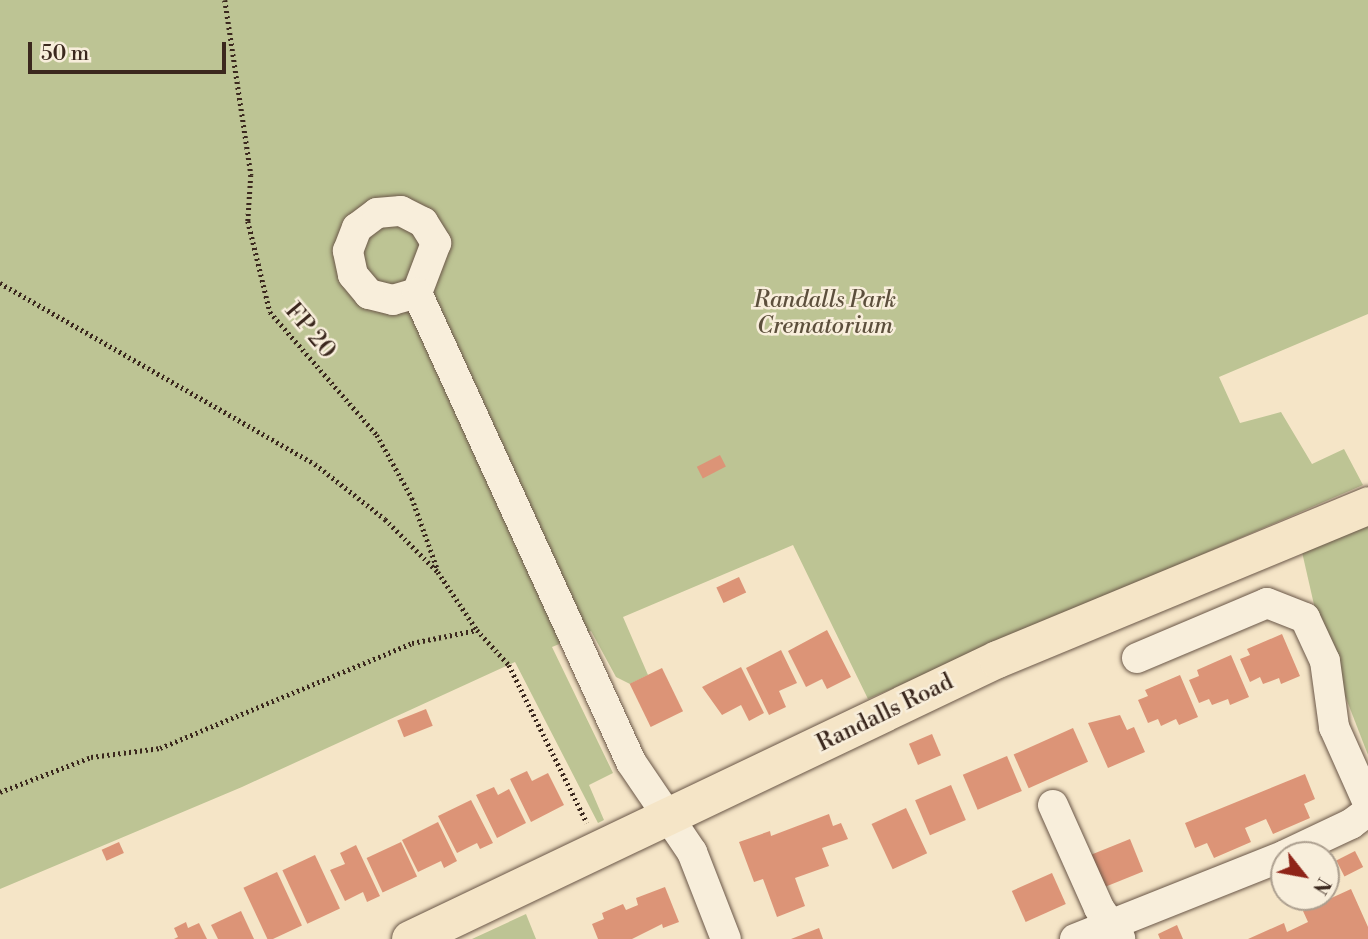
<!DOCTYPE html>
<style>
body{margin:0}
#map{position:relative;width:1368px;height:939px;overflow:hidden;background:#f5e5c7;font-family:"Libre Bodoni",serif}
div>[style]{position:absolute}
.green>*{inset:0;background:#bdc494}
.building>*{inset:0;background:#dc9477;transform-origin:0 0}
.path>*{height:4.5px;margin-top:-2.25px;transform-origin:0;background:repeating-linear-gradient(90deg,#3b281e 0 2px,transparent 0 5.5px)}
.roads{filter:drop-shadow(0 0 2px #6a5748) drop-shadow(0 0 2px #6a5748)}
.minor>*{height:30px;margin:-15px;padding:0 15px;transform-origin:15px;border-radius:15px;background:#f8eedb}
.major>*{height:37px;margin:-18.5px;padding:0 18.5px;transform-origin:18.5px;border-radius:18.5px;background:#f5e5c7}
span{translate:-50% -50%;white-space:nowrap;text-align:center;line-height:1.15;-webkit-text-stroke:5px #f8eedb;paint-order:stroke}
.park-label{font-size:23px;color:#5c4f3c;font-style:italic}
.street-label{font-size:23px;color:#3b281e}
.north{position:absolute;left:1270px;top:841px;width:70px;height:70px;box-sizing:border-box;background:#f8eedb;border:2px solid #ac9f8f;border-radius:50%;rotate:121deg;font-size:19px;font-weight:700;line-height:28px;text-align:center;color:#3b281e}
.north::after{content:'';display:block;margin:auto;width:24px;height:32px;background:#8f2418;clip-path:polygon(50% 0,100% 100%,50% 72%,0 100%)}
.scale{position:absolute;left:28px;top:42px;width:198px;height:32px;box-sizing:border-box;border:4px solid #3b281e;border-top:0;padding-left:9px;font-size:21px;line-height:24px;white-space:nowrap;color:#3b281e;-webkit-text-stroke:5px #f8eedb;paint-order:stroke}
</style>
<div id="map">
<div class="green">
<div style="clip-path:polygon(0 0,1368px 0,1368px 314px,1219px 377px,1240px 423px,1281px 412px,1312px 464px,1344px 449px,1363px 485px,868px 699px,793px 545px,623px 617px,648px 675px,630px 684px,616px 677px,591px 631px,552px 647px,613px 773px,589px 785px,604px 820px,598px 823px,515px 662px,242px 787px,0 889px)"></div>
<div style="clip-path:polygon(1368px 526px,1368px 755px,1320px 631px,1302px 552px)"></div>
<div style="clip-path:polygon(526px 914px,536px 939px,472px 939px)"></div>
</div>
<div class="building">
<div style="left:720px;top:455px;width:13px;height:26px;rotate:63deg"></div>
<div style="left:739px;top:577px;width:17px;height:25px;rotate:65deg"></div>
<div style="clip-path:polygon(827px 630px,851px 677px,827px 689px,822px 679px,806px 687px,788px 651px)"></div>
<div style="clip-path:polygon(1282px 634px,1300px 676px,1281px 684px,1279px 678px,1263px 684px,1260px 677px,1250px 682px,1240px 659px,1250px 655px,1247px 649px)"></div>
<div style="clip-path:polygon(781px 650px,797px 683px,779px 691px,786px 707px,769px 715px,746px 668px)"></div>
<div style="clip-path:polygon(1231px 655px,1249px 697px,1230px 705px,1228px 699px,1212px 705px,1209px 699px,1199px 703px,1189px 680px,1199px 676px,1197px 670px)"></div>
<div style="clip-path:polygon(741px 667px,764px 713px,749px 721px,741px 705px,722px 715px,702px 687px)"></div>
<div style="left:662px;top:668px;width:48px;height:36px;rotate:64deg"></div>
<div style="clip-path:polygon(1180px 675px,1198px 717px,1179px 725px,1176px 719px,1161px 726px,1158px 719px,1148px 723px,1138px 700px,1148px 696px,1145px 690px)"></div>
<div style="left:426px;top:709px;width:18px;height:31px;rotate:68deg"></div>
<div style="clip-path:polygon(1120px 715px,1127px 730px,1134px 727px,1145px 752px,1108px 768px,1088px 723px)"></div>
<div style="left:1073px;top:728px;width:37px;height:65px;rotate:66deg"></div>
<div style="left:932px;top:734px;width:23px;height:25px;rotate:67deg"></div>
<div style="left:1007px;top:756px;width:38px;height:48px;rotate:67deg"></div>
<div style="clip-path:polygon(527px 771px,532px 781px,548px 773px,564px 805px,531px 822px,510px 779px)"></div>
<div style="clip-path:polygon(1305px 774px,1315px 799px,1304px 804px,1310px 818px,1273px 834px,1266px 819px,1245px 828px,1251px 842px,1214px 858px,1207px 843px,1195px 848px,1185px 823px)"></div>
<div style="left:951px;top:785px;width:38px;height:39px;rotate:67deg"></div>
<div style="clip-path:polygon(494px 787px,498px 795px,509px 789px,526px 823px,497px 838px,476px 795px)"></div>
<div style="clip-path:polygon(471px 800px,493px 843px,480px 849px,477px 843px,457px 853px,438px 816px)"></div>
<div style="left:906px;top:808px;width:50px;height:38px;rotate:65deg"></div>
<div style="clip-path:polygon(829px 814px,833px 826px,841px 823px,848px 839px,822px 848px,829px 866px,795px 878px,805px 906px,777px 917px,763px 879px,754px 882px,739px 842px,770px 831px,771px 836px)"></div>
<div style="clip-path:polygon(438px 822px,457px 861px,444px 868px,441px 861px,418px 872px,402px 840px)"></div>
<div style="left:1130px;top:839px;width:35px;height:46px;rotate:68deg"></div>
<div style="left:119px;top:842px;width:12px;height:19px;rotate:66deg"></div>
<div style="left:401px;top:842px;width:38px;height:38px;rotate:65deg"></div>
<div style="clip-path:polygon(356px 845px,380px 896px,367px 902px,363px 892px,345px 901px,330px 870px,345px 864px,340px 853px)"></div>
<div style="left:1355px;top:851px;width:18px;height:21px;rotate:63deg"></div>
<div style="left:315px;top:855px;width:59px;height:36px;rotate:65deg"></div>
<div style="left:277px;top:872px;width:59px;height:37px;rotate:65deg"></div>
<div style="left:1052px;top:873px;width:34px;height:44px;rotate:66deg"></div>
<div style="clip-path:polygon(665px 887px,679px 922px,663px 928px,662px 924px,632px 939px,598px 939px,592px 924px,604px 919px,602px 913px,623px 904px,626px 910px,638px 905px,636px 898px)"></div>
<div style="clip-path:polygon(1351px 889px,1368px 927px,1368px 939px,1248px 939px,1284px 923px,1287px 932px,1308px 922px,1303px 911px)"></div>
<div style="clip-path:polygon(241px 911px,254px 939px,218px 939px,211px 925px)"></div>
<div style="clip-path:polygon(186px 922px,188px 928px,199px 923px,207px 939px,174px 939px,178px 937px,174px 928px)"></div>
<div style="clip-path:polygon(1177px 925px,1183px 939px,1160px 939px,1158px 934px)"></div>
<div style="clip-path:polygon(819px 928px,823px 939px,791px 939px)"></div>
</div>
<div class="path">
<div style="left:225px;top:0;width:177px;rotate:81.5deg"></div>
<div style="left:251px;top:175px;width:46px;rotate:93.7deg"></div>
<div style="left:248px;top:221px;width:94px;rotate:76.4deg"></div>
<div style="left:270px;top:312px;width:163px;rotate:49deg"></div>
<div style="left:377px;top:435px;width:72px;rotate:60.9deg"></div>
<div style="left:412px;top:498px;width:74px;rotate:70.3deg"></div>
<div style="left:0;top:283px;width:363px;rotate:29.9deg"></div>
<div style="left:315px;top:464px;width:89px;rotate:38.2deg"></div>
<div style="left:385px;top:519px;width:75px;rotate:45deg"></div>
<div style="left:438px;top:572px;width:70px;rotate:56.1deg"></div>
<div style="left:477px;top:630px;width:47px;rotate:47.6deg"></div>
<div style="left:509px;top:665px;width:176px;rotate:63.7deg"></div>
<div style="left:0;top:792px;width:97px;rotate:-21deg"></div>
<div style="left:91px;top:757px;width:70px;rotate:-7.4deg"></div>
<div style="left:160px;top:748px;width:273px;rotate:-22.6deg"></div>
<div style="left:412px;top:643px;width:66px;rotate:-11.3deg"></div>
</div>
<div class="roads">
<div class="minor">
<div style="left:417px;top:293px;width:25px;rotate:164deg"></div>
<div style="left:393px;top:300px;width:25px;rotate:-166deg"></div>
<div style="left:369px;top:294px;width:25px;rotate:-130deg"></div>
<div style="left:353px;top:275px;width:25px;rotate:-102deg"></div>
<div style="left:348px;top:251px;width:25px;rotate:-69deg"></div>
<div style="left:357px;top:228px;width:25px;rotate:-37deg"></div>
<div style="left:377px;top:213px;width:24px;rotate:-5deg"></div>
<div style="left:401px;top:211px;width:25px;rotate:27deg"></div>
<div style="left:423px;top:222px;width:25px;rotate:58deg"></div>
<div style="left:436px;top:243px;width:53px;rotate:110.8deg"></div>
<div style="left:417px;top:293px;width:516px;rotate:65.47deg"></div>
<div style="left:631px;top:762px;width:109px;rotate:55.9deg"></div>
<div style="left:692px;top:852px;width:93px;rotate:68.7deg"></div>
<div style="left:1137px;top:658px;width:141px;rotate:-22.9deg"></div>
<div style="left:1267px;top:603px;width:41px;rotate:21.5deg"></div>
<div style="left:1305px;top:618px;width:47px;rotate:65.1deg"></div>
<div style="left:1325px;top:661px;width:67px;rotate:82.2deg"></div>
<div style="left:1334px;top:727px;width:83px;rotate:65.9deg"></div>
<div style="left:1053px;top:805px;width:113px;rotate:65.9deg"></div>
<div style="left:1099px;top:908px;width:37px;rotate:55deg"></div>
<div style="left:1285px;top:855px;width:73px;rotate:-25.2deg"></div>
<div style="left:1351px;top:824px;width:21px;rotate:-37deg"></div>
<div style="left:1075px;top:939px;width:225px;rotate:-21.7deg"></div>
</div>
<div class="major">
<div style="left:410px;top:939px;width:650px;rotate:-25.5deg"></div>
<div style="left:997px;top:659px;width:402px;rotate:-22.5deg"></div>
</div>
</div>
<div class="park-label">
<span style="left:825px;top:313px">Randalls Park<br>Crematorium</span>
</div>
<div class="street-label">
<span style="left:310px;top:331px;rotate:50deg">FP 20</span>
<span style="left:885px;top:713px;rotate:-26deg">Randalls Road</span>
</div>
<div class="north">N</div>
<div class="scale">50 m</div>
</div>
